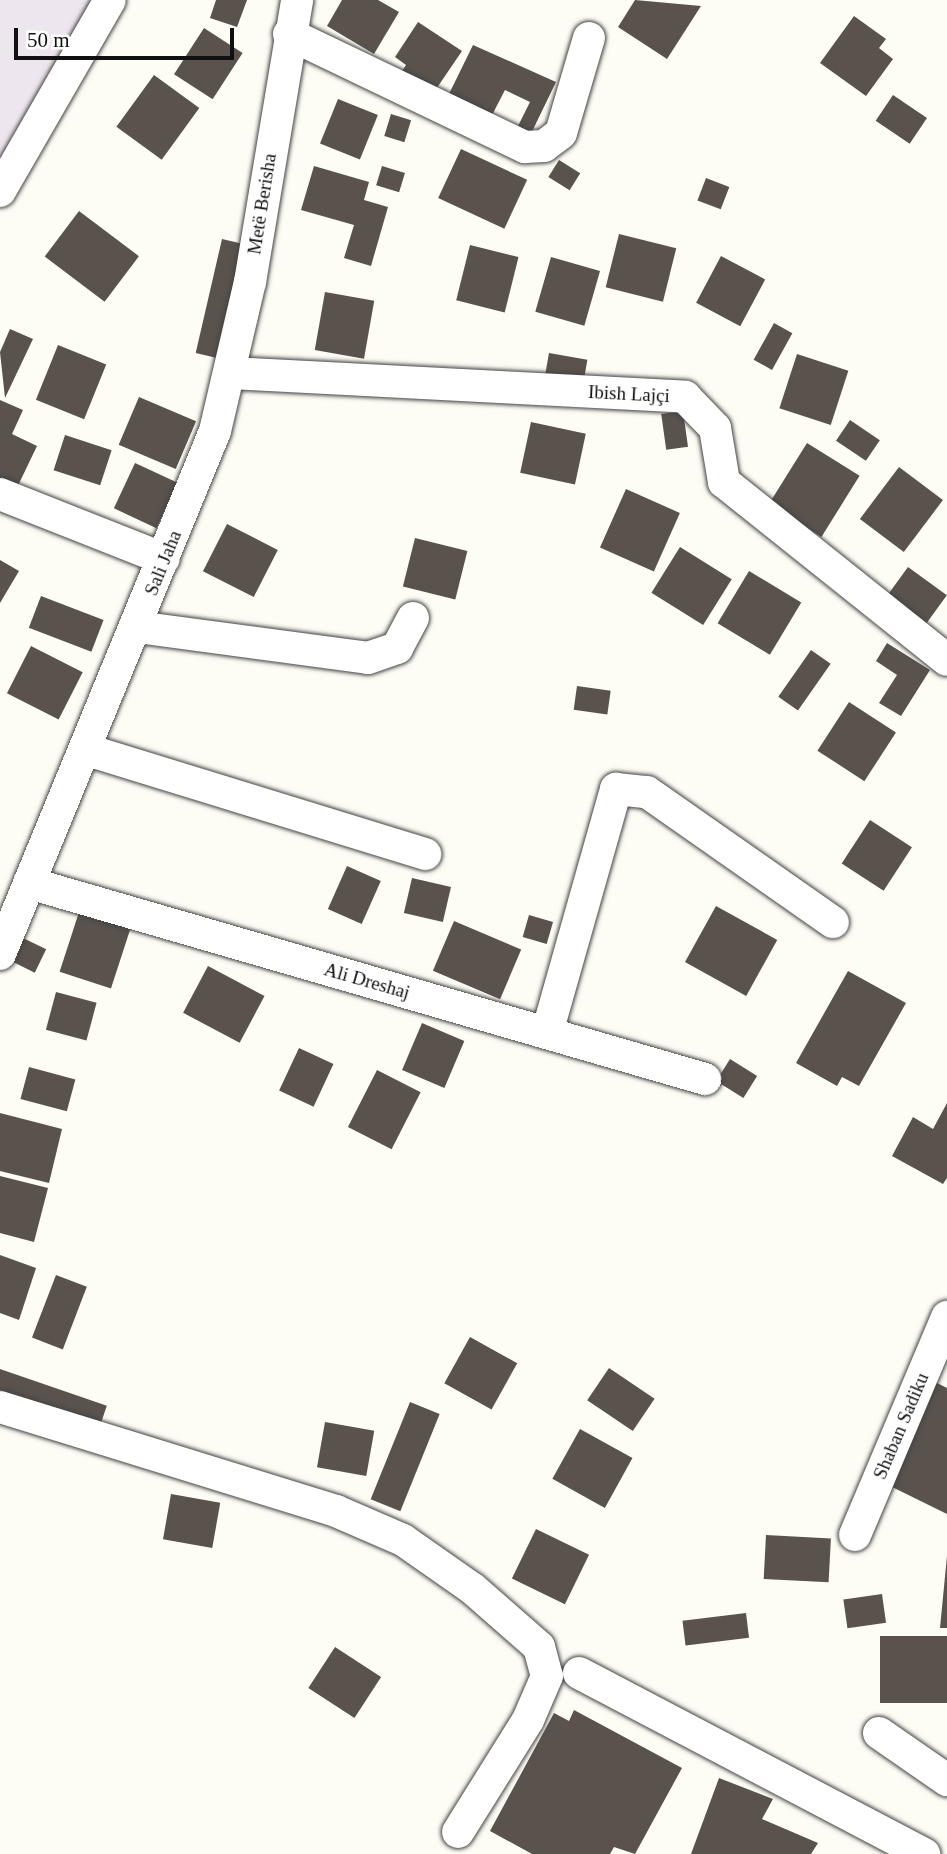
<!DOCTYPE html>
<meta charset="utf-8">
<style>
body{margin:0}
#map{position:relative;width:947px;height:1854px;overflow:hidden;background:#fefdf5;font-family:"Times New Roman",serif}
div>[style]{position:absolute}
.industrial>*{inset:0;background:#eee6ee}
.building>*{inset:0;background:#59524d;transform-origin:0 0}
.roads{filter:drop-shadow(0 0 2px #434343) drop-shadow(0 0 2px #434343)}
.minor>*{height:32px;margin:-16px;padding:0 16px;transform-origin:16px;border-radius:16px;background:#fff}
span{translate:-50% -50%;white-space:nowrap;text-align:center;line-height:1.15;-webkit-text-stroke:7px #fff;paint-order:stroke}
.street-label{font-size:19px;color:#101010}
.scale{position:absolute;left:14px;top:28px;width:220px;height:32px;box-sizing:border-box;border:4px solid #101010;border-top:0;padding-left:9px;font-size:21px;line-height:24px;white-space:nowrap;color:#101010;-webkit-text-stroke:5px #fff;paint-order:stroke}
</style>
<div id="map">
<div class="industrial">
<div style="clip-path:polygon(0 0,110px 0,0 191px)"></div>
</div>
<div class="building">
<div style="clip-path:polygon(216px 0,247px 0,237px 27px,210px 18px)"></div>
<div style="clip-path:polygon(342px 0,378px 0,399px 12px,374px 54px,327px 26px)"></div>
<div style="clip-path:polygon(635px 0,701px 6px,667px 59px,618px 27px)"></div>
<div style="clip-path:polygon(854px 16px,886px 39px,879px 48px,893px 59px,866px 96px,820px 63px)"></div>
<div style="clip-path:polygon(418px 22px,462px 51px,428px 101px,396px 80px,406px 65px,395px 57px)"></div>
<div style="left:204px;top:28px;width:46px;height:55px;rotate:33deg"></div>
<div style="clip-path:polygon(473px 45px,556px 82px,528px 140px,514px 134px,530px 102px,505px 90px,491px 117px,448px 96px)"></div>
<div style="left:154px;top:75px;width:56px;height:64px;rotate:36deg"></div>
<div style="left:893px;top:95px;width:41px;height:31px;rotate:34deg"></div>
<div style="left:338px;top:99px;width:43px;height:48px;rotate:22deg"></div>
<div style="left:391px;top:114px;width:21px;height:23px;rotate:17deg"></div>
<div style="left:461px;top:149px;width:73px;height:54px;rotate:25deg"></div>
<div style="left:559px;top:160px;width:25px;height:20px;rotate:32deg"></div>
<div style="clip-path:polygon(314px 166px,369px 182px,364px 200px,388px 207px,371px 266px,344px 258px,354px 225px,301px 210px)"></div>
<div style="left:382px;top:166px;width:24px;height:20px;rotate:17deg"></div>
<div style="left:706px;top:178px;width:25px;height:24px;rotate:21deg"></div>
<div style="left:79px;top:211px;width:75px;height:57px;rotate:37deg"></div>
<div style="left:619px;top:234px;width:59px;height:55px;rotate:14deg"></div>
<div style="left:222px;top:239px;width:23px;height:117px;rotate:13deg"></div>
<div style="left:470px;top:245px;width:50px;height:57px;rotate:14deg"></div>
<div style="left:721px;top:256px;width:50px;height:53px;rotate:28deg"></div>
<div style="left:551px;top:257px;width:51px;height:57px;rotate:16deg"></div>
<div style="left:325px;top:292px;width:50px;height:59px;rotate:10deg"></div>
<div style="left:774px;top:323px;width:21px;height:42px;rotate:29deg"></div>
<div style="clip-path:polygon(10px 329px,33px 339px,5px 398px,0 352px)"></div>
<div style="left:58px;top:345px;width:52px;height:59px;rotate:22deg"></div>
<div style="left:549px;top:353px;width:39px;height:25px;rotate:10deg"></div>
<div style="left:797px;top:354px;width:54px;height:57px;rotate:18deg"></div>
<div style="left:139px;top:397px;width:62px;height:52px;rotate:23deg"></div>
<div style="clip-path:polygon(0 400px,23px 410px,12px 434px,37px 446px,13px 496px,0 490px)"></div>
<div style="left:683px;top:411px;width:36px;height:22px;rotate:82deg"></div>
<div style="left:850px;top:420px;width:36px;height:25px;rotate:34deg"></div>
<div style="left:531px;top:422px;width:56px;height:52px;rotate:12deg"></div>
<div style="left:65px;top:435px;width:49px;height:37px;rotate:18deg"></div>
<div style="left:807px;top:443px;width:62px;height:72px;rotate:32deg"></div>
<div style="left:135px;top:463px;width:47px;height:50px;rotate:25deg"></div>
<div style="left:899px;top:467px;width:55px;height:65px;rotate:37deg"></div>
<div style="left:626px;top:489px;width:59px;height:64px;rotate:24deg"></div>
<div style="left:227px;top:524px;width:57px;height:53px;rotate:27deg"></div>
<div style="left:415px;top:538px;width:54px;height:50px;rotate:14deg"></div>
<div style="left:680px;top:547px;width:61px;height:54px;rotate:32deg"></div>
<div style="clip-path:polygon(0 560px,19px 571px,0 603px)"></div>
<div style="left:908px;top:567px;width:48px;height:34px;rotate:36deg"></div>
<div style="left:749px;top:571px;width:61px;height:61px;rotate:31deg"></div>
<div style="left:41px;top:596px;width:67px;height:34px;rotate:21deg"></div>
<div style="clip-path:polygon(887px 643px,930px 670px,901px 716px,879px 703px,897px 675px,876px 661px)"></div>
<div style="left:31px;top:646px;width:58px;height:53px;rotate:27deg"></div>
<div style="left:811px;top:650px;width:24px;height:57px;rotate:35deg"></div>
<div style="left:577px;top:686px;width:34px;height:24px;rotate:8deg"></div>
<div style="left:849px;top:702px;width:56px;height:58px;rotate:33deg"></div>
<div style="left:870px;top:820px;width:50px;height:52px;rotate:33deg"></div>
<div style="left:347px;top:866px;width:37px;height:47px;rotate:24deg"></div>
<div style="left:412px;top:878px;width:40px;height:36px;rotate:13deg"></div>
<div style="left:716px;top:906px;width:70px;height:64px;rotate:29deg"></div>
<div style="left:80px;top:909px;width:54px;height:66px;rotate:18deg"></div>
<div style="left:529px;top:915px;width:25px;height:23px;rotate:16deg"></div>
<div style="left:454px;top:921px;width:73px;height:54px;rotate:23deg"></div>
<div style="left:21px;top:937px;width:28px;height:26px;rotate:26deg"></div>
<div style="left:208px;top:966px;width:64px;height:53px;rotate:28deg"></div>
<div style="clip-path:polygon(848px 971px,906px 1003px,859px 1086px,842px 1077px,837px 1086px,796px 1063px)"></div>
<div style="left:56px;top:992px;width:42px;height:39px;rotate:15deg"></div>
<div style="left:422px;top:1023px;width:46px;height:51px;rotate:23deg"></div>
<div style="left:299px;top:1048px;width:38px;height:47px;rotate:25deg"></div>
<div style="left:730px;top:1059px;width:32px;height:26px;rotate:32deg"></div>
<div style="left:29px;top:1067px;width:48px;height:33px;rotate:15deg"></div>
<div style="left:377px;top:1070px;width:49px;height:64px;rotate:27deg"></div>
<div style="clip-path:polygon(947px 1103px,947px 1178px,943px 1184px,892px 1156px,913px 1117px,933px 1129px)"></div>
<div style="clip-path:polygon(0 1113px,62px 1129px,49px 1183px,0 1171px)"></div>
<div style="clip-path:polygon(0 1176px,48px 1188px,34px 1242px,0 1233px)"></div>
<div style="clip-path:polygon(0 1255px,36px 1268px,19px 1320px,0 1313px)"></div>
<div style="left:56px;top:1275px;width:33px;height:67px;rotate:21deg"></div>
<div style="left:470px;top:1337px;width:54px;height:53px;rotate:29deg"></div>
<div style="left:609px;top:1368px;width:55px;height:39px;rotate:34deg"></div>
<div style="left:0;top:1369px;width:113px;height:30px;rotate:19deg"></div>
<div style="clip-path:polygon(935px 1382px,947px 1388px,947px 1514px,886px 1484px)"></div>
<div style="left:410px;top:1402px;width:32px;height:105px;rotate:22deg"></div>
<div style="left:325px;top:1422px;width:50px;height:46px;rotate:10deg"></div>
<div style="left:580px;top:1429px;width:60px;height:57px;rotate:29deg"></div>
<div style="left:171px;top:1494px;width:50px;height:46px;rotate:10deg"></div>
<div style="left:536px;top:1529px;width:59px;height:55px;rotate:26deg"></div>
<div style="left:766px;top:1535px;width:65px;height:44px;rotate:3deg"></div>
<div style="clip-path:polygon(947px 1556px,947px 1628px,940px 1628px)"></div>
<div style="left:882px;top:1594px;width:29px;height:39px;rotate:82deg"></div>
<div style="left:746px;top:1613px;width:25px;height:64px;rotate:83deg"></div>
<div style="left:947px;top:1636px;width:67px;height:67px;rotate:90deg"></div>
<div style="left:335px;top:1647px;width:55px;height:49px;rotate:33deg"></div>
<div style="clip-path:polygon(574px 1710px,682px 1768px,635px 1854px,614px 1847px,610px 1854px,532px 1854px,490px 1831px,554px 1713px,569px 1721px)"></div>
<div style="clip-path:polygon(719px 1778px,773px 1799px,762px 1819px,818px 1843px,811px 1854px,691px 1854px)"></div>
</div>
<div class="roads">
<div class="minor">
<div style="left:289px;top:34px;width:262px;rotate:25.6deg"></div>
<div style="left:525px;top:147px;width:19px;rotate:-3deg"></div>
<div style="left:544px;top:146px;width:21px;rotate:-37deg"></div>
<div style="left:561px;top:133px;width:99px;rotate:-73.6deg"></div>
<div style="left:0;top:191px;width:220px;rotate:-60.1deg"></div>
<div style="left:232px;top:373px;width:454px;rotate:3deg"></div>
<div style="left:685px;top:397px;width:43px;rotate:45.9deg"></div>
<div style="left:715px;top:428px;width:55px;rotate:80.5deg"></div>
<div style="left:724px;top:482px;width:285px;rotate:38.6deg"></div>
<div style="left:0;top:494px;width:176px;rotate:21.6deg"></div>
<div style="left:137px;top:627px;width:233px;rotate:7.6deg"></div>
<div style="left:368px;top:658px;width:31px;rotate:-19deg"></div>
<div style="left:397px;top:648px;width:34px;rotate:-62deg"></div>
<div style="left:87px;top:750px;width:354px;rotate:17.1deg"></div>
<div style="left:29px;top:883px;width:704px;rotate:16.17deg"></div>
<div style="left:0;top:954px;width:565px;rotate:-67.65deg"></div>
<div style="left:215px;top:431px;width:153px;rotate:-76.8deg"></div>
<div style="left:250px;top:282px;width:286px;rotate:-80.5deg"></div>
<div style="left:547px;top:1033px;width:254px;rotate:-74.2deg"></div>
<div style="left:616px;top:789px;width:31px;rotate:6deg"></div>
<div style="left:647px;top:792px;width:227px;rotate:35deg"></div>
<div style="left:0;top:1407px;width:352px;rotate:17.2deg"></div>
<div style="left:336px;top:1511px;width:73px;rotate:23.4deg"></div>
<div style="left:403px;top:1540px;width:85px;rotate:35deg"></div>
<div style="left:473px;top:1589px;width:88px;rotate:41.3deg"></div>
<div style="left:539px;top:1647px;width:30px;rotate:75deg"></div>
<div style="left:547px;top:1676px;width:48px;rotate:113.4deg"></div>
<div style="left:528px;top:1720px;width:132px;rotate:122deg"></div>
<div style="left:855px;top:1535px;width:237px;rotate:-67.1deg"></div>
<div style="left:579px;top:1673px;width:390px;rotate:27.7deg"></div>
<div style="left:879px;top:1733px;width:83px;rotate:34.7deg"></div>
</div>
</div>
<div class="street-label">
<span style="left:262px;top:204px;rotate:-81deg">Metë Berisha</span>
<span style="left:629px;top:394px;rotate:3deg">Ibish Lajçi</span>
<span style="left:163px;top:563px;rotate:-68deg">Sali Jaha</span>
<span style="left:367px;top:981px;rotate:16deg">Ali Dreshaj</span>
<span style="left:901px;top:1426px;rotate:-67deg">Shaban Sadiku</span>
</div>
<div class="scale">50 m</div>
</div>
